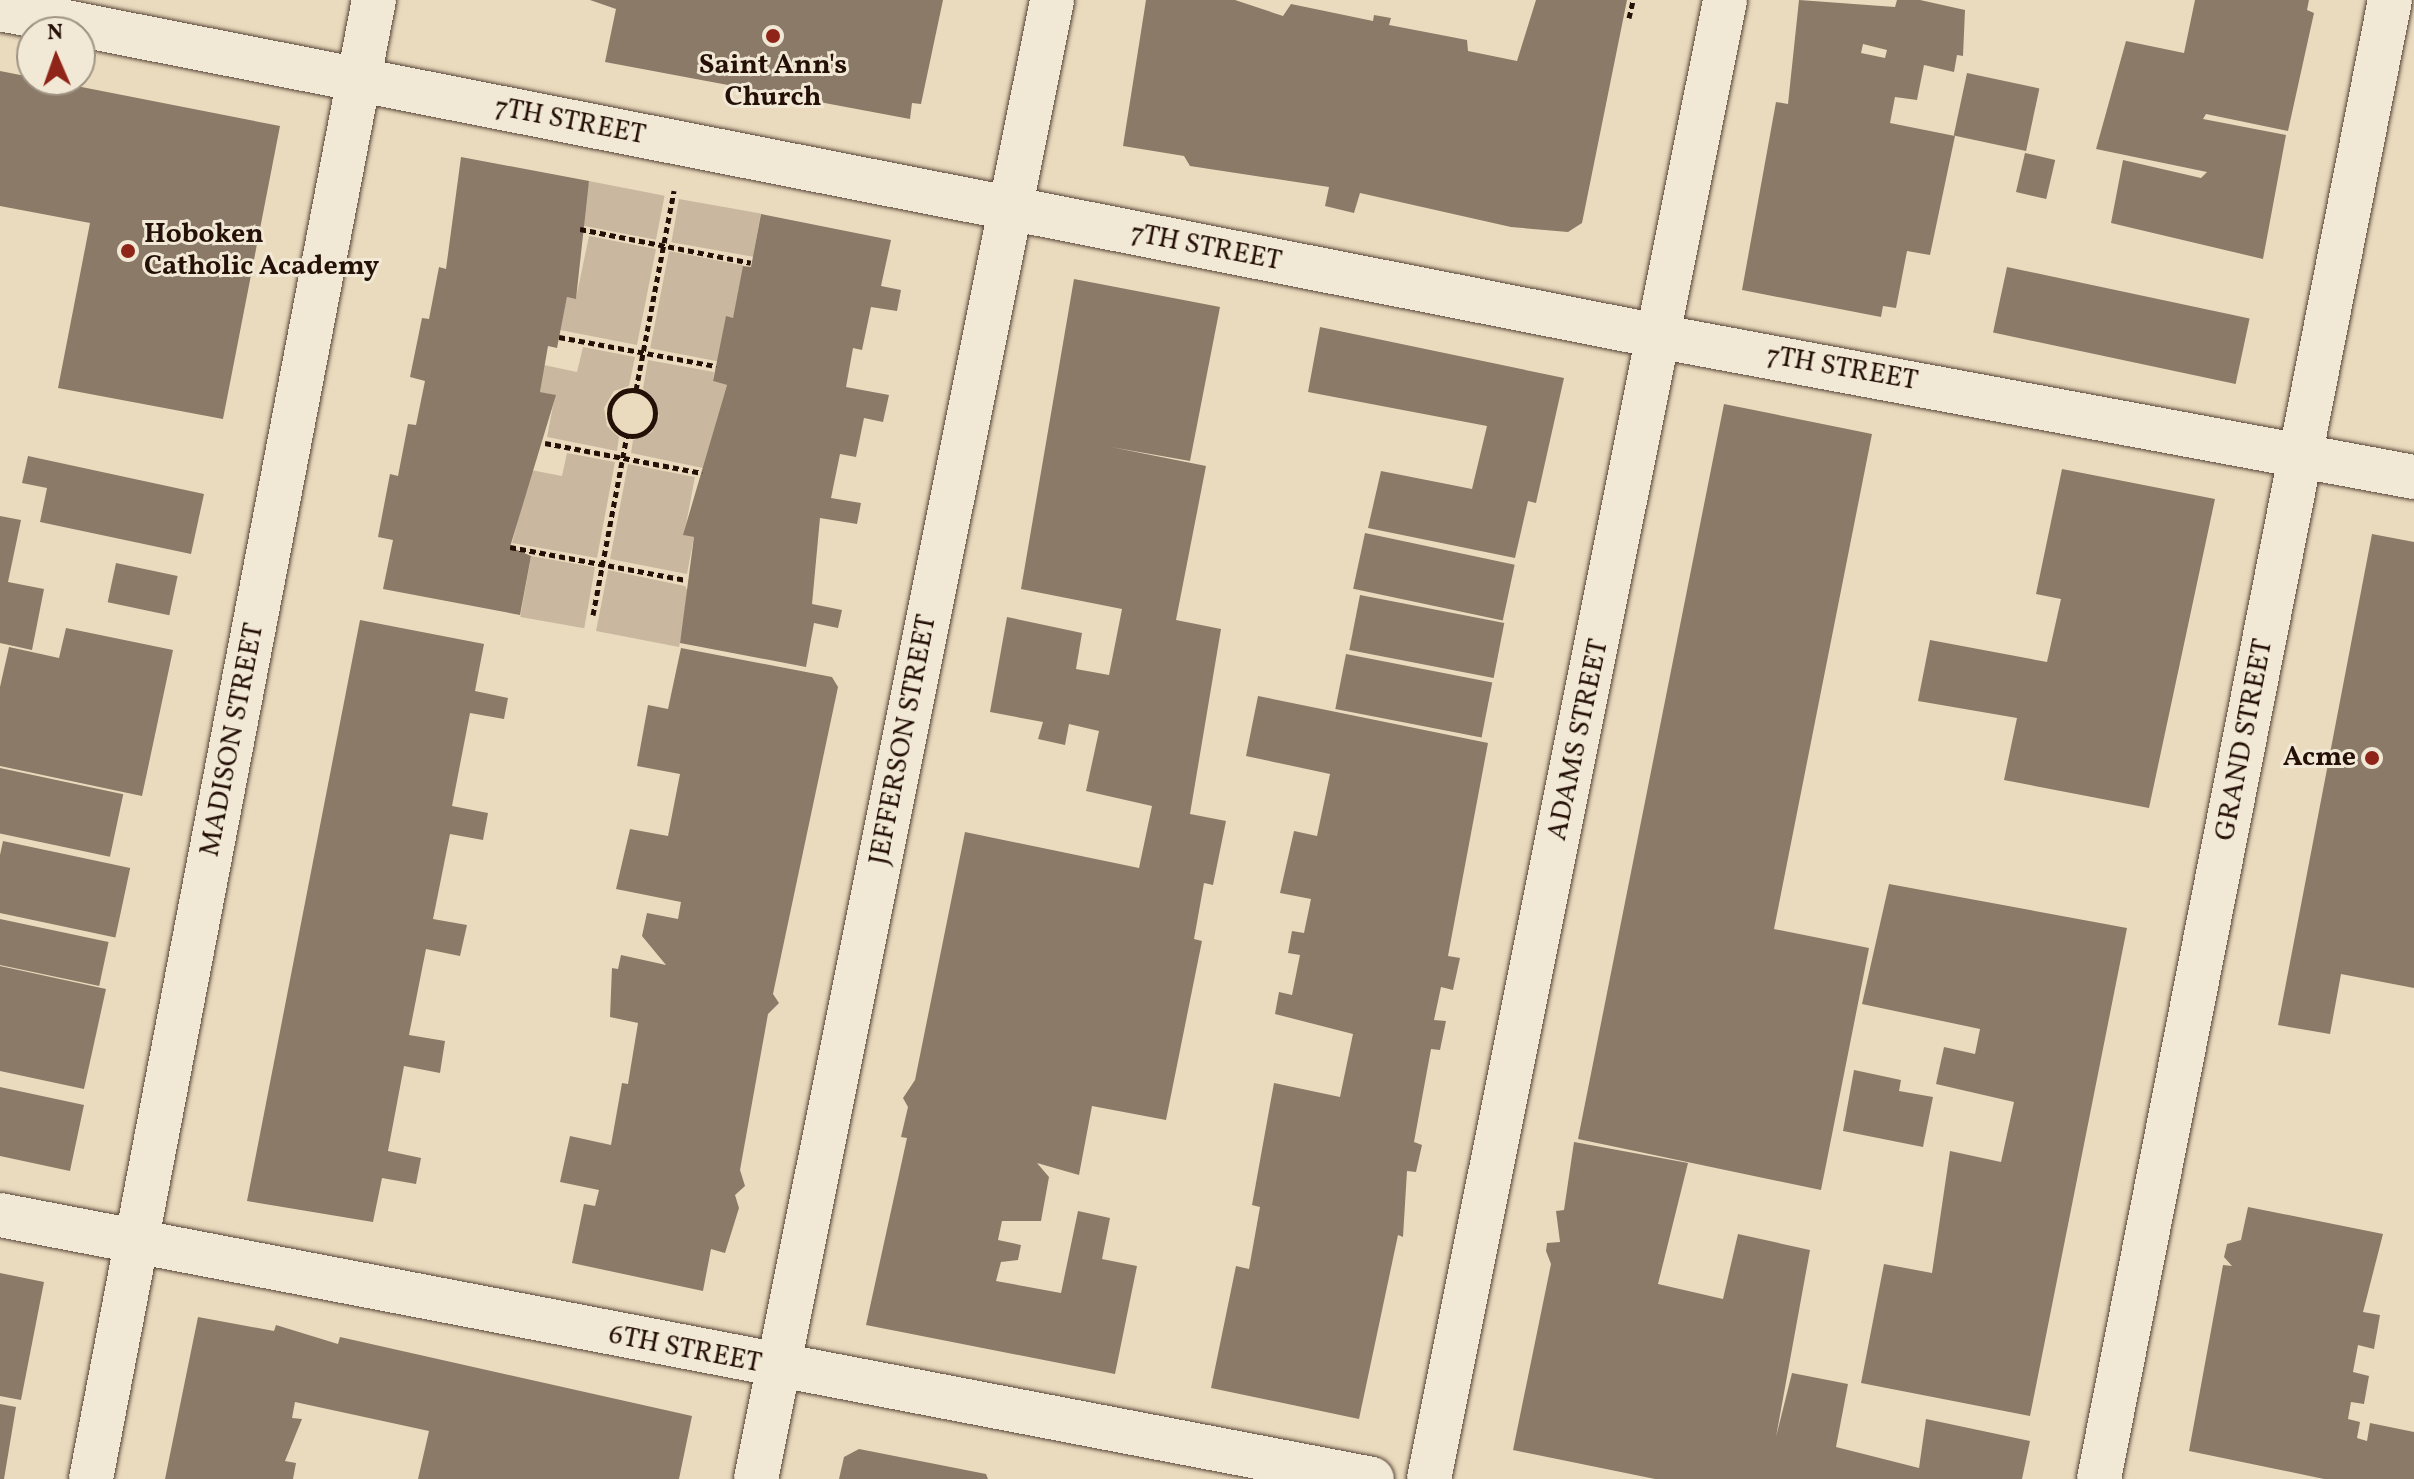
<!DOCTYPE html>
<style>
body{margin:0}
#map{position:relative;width:2414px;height:1479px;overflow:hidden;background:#eadbbe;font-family:Vollkorn,serif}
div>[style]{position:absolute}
.green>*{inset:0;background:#c9b89f;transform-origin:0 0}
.building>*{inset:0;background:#8b7a67;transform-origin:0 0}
.path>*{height:5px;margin-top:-2.5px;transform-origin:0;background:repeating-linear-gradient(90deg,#251008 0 6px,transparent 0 10px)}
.path>.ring{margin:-2.5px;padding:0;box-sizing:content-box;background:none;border:5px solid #251008;border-radius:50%}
.roads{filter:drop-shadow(0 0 2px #564336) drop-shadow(0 0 2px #564336)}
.street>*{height:44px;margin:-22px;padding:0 22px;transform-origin:22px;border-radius:22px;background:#f1e8d5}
.secondary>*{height:44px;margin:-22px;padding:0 22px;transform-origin:22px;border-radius:22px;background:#f1e8d5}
.dots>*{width:22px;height:22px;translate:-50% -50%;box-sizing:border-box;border:4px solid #f1e8d5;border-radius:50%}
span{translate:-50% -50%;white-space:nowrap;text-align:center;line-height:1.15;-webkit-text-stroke:6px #f1e8d5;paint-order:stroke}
.poi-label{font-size:28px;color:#251008;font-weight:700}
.left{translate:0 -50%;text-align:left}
.right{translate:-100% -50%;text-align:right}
.street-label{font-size:28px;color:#251008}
.north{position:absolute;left:16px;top:16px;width:80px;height:80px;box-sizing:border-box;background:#f1e8d5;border:2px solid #9f9283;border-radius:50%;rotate:358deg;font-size:22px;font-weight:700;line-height:32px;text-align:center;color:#251008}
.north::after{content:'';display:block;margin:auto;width:28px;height:36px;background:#8f2418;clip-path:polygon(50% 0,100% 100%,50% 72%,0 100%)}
</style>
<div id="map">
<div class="green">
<div style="left:589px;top:181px;width:77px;height:45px;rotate:11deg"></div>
<div style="left:679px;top:199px;width:83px;height:44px;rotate:10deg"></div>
<div style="clip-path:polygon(589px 236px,656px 249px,637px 345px,560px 330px,567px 297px,576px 298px)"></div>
<div style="left:669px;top:251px;width:76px;height:99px;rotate:11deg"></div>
<div style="clip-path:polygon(583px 347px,635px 357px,629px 386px,614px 391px,604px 408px,607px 426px,619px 437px,617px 451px,547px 437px,555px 395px,540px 392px,544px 365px,577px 372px)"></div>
<div style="clip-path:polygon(648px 360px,714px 372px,713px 381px,727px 385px,703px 468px,631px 453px,633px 440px,652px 432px,659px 416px,643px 388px)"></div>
<div style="clip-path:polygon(567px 453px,615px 462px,597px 558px,512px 543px,531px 470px,562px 476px)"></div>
<div style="clip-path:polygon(628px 464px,695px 477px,684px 535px,694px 537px,687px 574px,610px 559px)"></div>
<div style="left:531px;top:556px;width:65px;height:62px;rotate:10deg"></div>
<div style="clip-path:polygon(608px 570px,685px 586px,690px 595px,679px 647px,596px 631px)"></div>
</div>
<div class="building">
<div style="clip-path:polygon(590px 0,943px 0,921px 104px,912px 103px,910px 119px,605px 62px,616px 9px)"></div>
<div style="clip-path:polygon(1146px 0,1235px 0,1283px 16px,1291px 4px,1373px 21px,1374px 15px,1391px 18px,1389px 25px,1467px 40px,1468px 51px,1517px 61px,1536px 0,1627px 0,1582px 223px,1568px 232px,1511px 227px,1360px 193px,1354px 213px,1325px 206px,1329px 187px,1190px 166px,1184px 156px,1123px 146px)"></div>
<div style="clip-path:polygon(evenodd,1799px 0,1895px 7px,1897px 0,1920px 0,1965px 10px,1963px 56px,1957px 55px,1954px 72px,1924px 65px,1917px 100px,1895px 97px,1890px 123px,1955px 136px,1930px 255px,1907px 251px,1896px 308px,1883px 306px,1881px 317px,1742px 290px,1776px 102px,1788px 104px,1799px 0,1863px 44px,1887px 50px,1885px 58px,1861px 53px,1863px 44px)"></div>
<div style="clip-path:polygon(2195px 0,2309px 0,2307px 10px,2314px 13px,2288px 131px,2206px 114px,2203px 119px,2286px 135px,2263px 259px,2111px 223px,2123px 160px,2201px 178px,2207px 172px,2096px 149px,2126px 41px,2184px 53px)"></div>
<div style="clip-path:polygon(0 71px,280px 126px,223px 419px,58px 388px,90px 223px,0 206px)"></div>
<div style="left:1967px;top:73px;width:74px;height:64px;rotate:12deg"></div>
<div style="left:2025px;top:153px;width:31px;height:40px;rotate:13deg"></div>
<div style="clip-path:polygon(461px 157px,589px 181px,576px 299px,567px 297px,557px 348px,548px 346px,540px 392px,556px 395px,510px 547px,531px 556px,520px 615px,383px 589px,393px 540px,378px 537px,390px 474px,398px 476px,408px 424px,416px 425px,425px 381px,410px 377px,422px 318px,429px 319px,439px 267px,446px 269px)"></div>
<div style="clip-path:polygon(761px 214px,891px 240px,881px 286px,901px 290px,897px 311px,871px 307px,862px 350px,853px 348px,846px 387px,889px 395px,883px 422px,864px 418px,856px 457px,840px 454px,831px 498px,861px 503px,857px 524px,820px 518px,812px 604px,842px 610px,838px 628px,814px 623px,806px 667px,680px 643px,694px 537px,683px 535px,727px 385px,713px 381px,726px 316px,733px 318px,743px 266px,751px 267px)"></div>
<div style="left:2007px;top:267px;width:248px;height:67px;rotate:12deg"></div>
<div style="clip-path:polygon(1074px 279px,1220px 307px,1190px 461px,1111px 447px,1206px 466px,1176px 620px,1221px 629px,1190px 814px,1226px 821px,1213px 885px,1204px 883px,1194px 939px,1202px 941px,1166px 1120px,1092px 1106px,1079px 1175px,1037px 1163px,1049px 1177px,1041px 1221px,1002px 1221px,998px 1240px,1021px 1245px,1018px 1260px,1001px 1262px,996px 1281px,1061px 1293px,1078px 1211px,1110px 1218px,1102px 1259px,1137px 1266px,1115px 1374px,866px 1325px,907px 1138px,901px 1137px,908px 1107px,903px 1098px,915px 1080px,965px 832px,1139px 868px,1152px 806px,1086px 791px,1099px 731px,1069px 724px,1065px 745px,1038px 739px,1043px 722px,990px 712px,1007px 617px,1082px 633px,1076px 669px,1109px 675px,1122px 609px,1021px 589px)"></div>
<div style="clip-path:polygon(1320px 327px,1564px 378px,1536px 503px,1528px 501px,1515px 558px,1368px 528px,1381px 471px,1472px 489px,1487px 426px,1308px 392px)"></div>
<div style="clip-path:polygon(1724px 404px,1872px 434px,1774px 929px,1869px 948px,1821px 1190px,1578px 1139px)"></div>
<div style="clip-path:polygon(28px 456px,204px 494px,191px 554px,40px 522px,47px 488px,22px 483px)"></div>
<div style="clip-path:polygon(2062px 469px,2215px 499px,2149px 808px,2004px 780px,2017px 718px,1918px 701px,1930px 640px,2047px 662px,2061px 599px,2036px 594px)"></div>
<div style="clip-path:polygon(0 516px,21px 520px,8px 582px,44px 589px,32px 650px,0 643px)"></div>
<div style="left:1365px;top:533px;width:153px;height:57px;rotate:12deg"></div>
<div style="clip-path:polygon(2372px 534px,2414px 542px,2414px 988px,2341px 974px,2330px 1034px,2278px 1025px)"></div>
<div style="left:116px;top:563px;width:63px;height:40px;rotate:12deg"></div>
<div style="left:1360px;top:595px;width:147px;height:56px;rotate:11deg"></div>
<div style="clip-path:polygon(360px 620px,484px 644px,475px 691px,508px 698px,504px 719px,470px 713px,452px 806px,488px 813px,483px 840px,450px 834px,433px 919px,467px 925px,460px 956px,426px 949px,409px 1035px,445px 1041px,440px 1073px,404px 1066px,388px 1151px,421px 1158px,416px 1184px,382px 1178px,373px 1222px,247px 1201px)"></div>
<div style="clip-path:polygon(66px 628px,173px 650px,142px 796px,0 766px,0 687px,9px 647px,59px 658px)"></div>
<div style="clip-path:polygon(681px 648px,832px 677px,838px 687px,773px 994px,779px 1003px,768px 1014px,740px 1170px,745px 1186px,735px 1195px,739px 1208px,725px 1253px,711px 1249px,703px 1291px,572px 1263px,584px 1204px,595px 1206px,599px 1190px,560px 1182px,570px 1136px,611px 1145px,622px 1083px,628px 1084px,638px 1023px,610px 1017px,612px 968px,618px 969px,621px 955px,666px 965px,642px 936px,647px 913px,678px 919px,681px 902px,616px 889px,630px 829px,668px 836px,680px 774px,637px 766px,648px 705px,668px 709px)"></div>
<div style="left:1346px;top:654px;width:149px;height:56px;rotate:11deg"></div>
<div style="clip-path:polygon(1258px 696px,1488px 743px,1448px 956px,1460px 958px,1453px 990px,1441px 987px,1434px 1020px,1446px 1021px,1440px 1050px,1431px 1049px,1414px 1142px,1422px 1145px,1416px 1172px,1407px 1171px,1403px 1237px,1398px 1235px,1359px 1419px,1211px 1388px,1236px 1266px,1249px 1269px,1260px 1207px,1252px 1205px,1274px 1083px,1340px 1097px,1353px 1034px,1275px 1014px,1279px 992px,1292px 995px,1300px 955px,1288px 953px,1292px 931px,1304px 933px,1311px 899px,1280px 893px,1294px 831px,1317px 836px,1330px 774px,1246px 756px)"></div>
<div style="left:0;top:768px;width:126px;height:64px;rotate:12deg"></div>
<div style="left:3px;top:841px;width:130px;height:71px;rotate:12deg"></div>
<div style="clip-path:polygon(1889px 884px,2127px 928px,2030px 1416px,1861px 1383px,1884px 1264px,1932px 1273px,1950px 1151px,2001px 1162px,2014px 1102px,1936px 1084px,1944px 1047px,1975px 1054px,1980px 1029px,1862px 1004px)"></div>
<div style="left:0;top:919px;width:111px;height:45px;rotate:12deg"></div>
<div style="clip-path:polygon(0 966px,106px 989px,84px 1089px,0 1071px)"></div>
<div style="clip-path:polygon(1854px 1070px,1901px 1080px,1899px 1091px,1933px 1097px,1923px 1147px,1843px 1131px)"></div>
<div style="clip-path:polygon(0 1087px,84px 1105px,70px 1171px,0 1156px)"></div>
<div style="clip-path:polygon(1574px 1142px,1688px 1163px,1658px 1284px,1723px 1299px,1738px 1234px,1810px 1250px,1776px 1437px,1792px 1373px,1848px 1384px,1836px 1447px,1919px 1468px,1926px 1419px,2030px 1441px,2022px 1479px,1655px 1479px,1513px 1450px,1551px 1264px,1546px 1251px,1547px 1243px,1560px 1242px,1556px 1211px,1564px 1210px)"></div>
<div style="clip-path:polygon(2248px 1207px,2383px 1234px,2363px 1312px,2380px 1315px,2374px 1349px,2358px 1345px,2353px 1372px,2369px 1376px,2364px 1404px,2351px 1402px,2348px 1419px,2360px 1422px,2357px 1438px,2367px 1441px,2370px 1423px,2414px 1432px,2414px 1479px,2324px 1479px,2189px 1451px,2223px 1265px,2232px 1266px,2224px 1257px,2227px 1244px,2241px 1240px)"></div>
<div style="clip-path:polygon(0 1273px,44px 1282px,21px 1400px,0 1396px)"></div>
<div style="clip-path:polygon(198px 1317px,274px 1331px,276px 1325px,338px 1344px,340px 1337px,692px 1416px,679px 1479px,418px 1479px,429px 1431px,295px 1402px,292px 1418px,302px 1419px,285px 1461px,296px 1463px,293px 1479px,165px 1479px)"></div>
<div style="clip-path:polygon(0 1404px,16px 1407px,4px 1479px,0 1479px)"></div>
<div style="clip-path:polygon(859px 1449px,986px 1474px,988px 1479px,839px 1479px,844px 1457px)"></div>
</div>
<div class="path">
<div style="left:1629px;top:18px;width:18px;rotate:-77deg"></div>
<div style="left:580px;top:229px;width:174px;rotate:11.2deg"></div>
<div style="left:559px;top:337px;width:160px;rotate:10.5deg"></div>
<div style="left:636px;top:390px;width:203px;rotate:-79.2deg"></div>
<div class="ring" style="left:609px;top:390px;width:41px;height:41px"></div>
<div style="left:545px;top:443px;width:160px;rotate:10.8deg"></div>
<div style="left:510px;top:547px;width:179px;rotate:10.6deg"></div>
<div style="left:593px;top:615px;width:183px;rotate:-79.3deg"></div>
</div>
<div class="roads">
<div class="street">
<div style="left:0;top:9px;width:1694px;rotate:11.16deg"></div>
<div style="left:1662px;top:337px;width:765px;rotate:10.55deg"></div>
<div style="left:0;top:1215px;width:1397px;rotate:10.89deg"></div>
<div style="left:1429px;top:1479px;width:1508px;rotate:-78.68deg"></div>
<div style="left:2099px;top:1479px;width:1507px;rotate:-78.87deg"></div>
</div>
<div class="secondary">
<div style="left:91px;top:1479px;width:1506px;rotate:-79.17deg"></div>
<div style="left:756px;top:1479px;width:1508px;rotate:-78.68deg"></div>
</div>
</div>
<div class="dots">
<div style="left:773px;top:36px;background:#8f2418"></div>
<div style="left:128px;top:251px;background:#8f2418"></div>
<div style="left:2372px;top:758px;background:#8f2418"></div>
</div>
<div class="poi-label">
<span style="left:773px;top:82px">Saint Ann's<br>Church</span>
<span class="left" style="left:144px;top:251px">Hoboken<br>Catholic Academy</span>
<span class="right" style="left:2356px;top:758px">Acme</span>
</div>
<div class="street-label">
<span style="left:570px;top:122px;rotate:11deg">7TH STREET</span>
<span style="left:1206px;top:248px;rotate:11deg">7TH STREET</span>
<span style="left:1842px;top:369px;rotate:10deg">7TH STREET</span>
<span style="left:233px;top:740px;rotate:-79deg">MADISON STREET</span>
<span style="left:904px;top:740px;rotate:-79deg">JEFFERSON STREET</span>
<span style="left:1579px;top:740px;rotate:-78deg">ADAMS STREET</span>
<span style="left:2245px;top:740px;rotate:-79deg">GRAND STREET</span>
<span style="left:685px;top:1350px;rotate:11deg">6TH STREET</span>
</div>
<div class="north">N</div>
</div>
